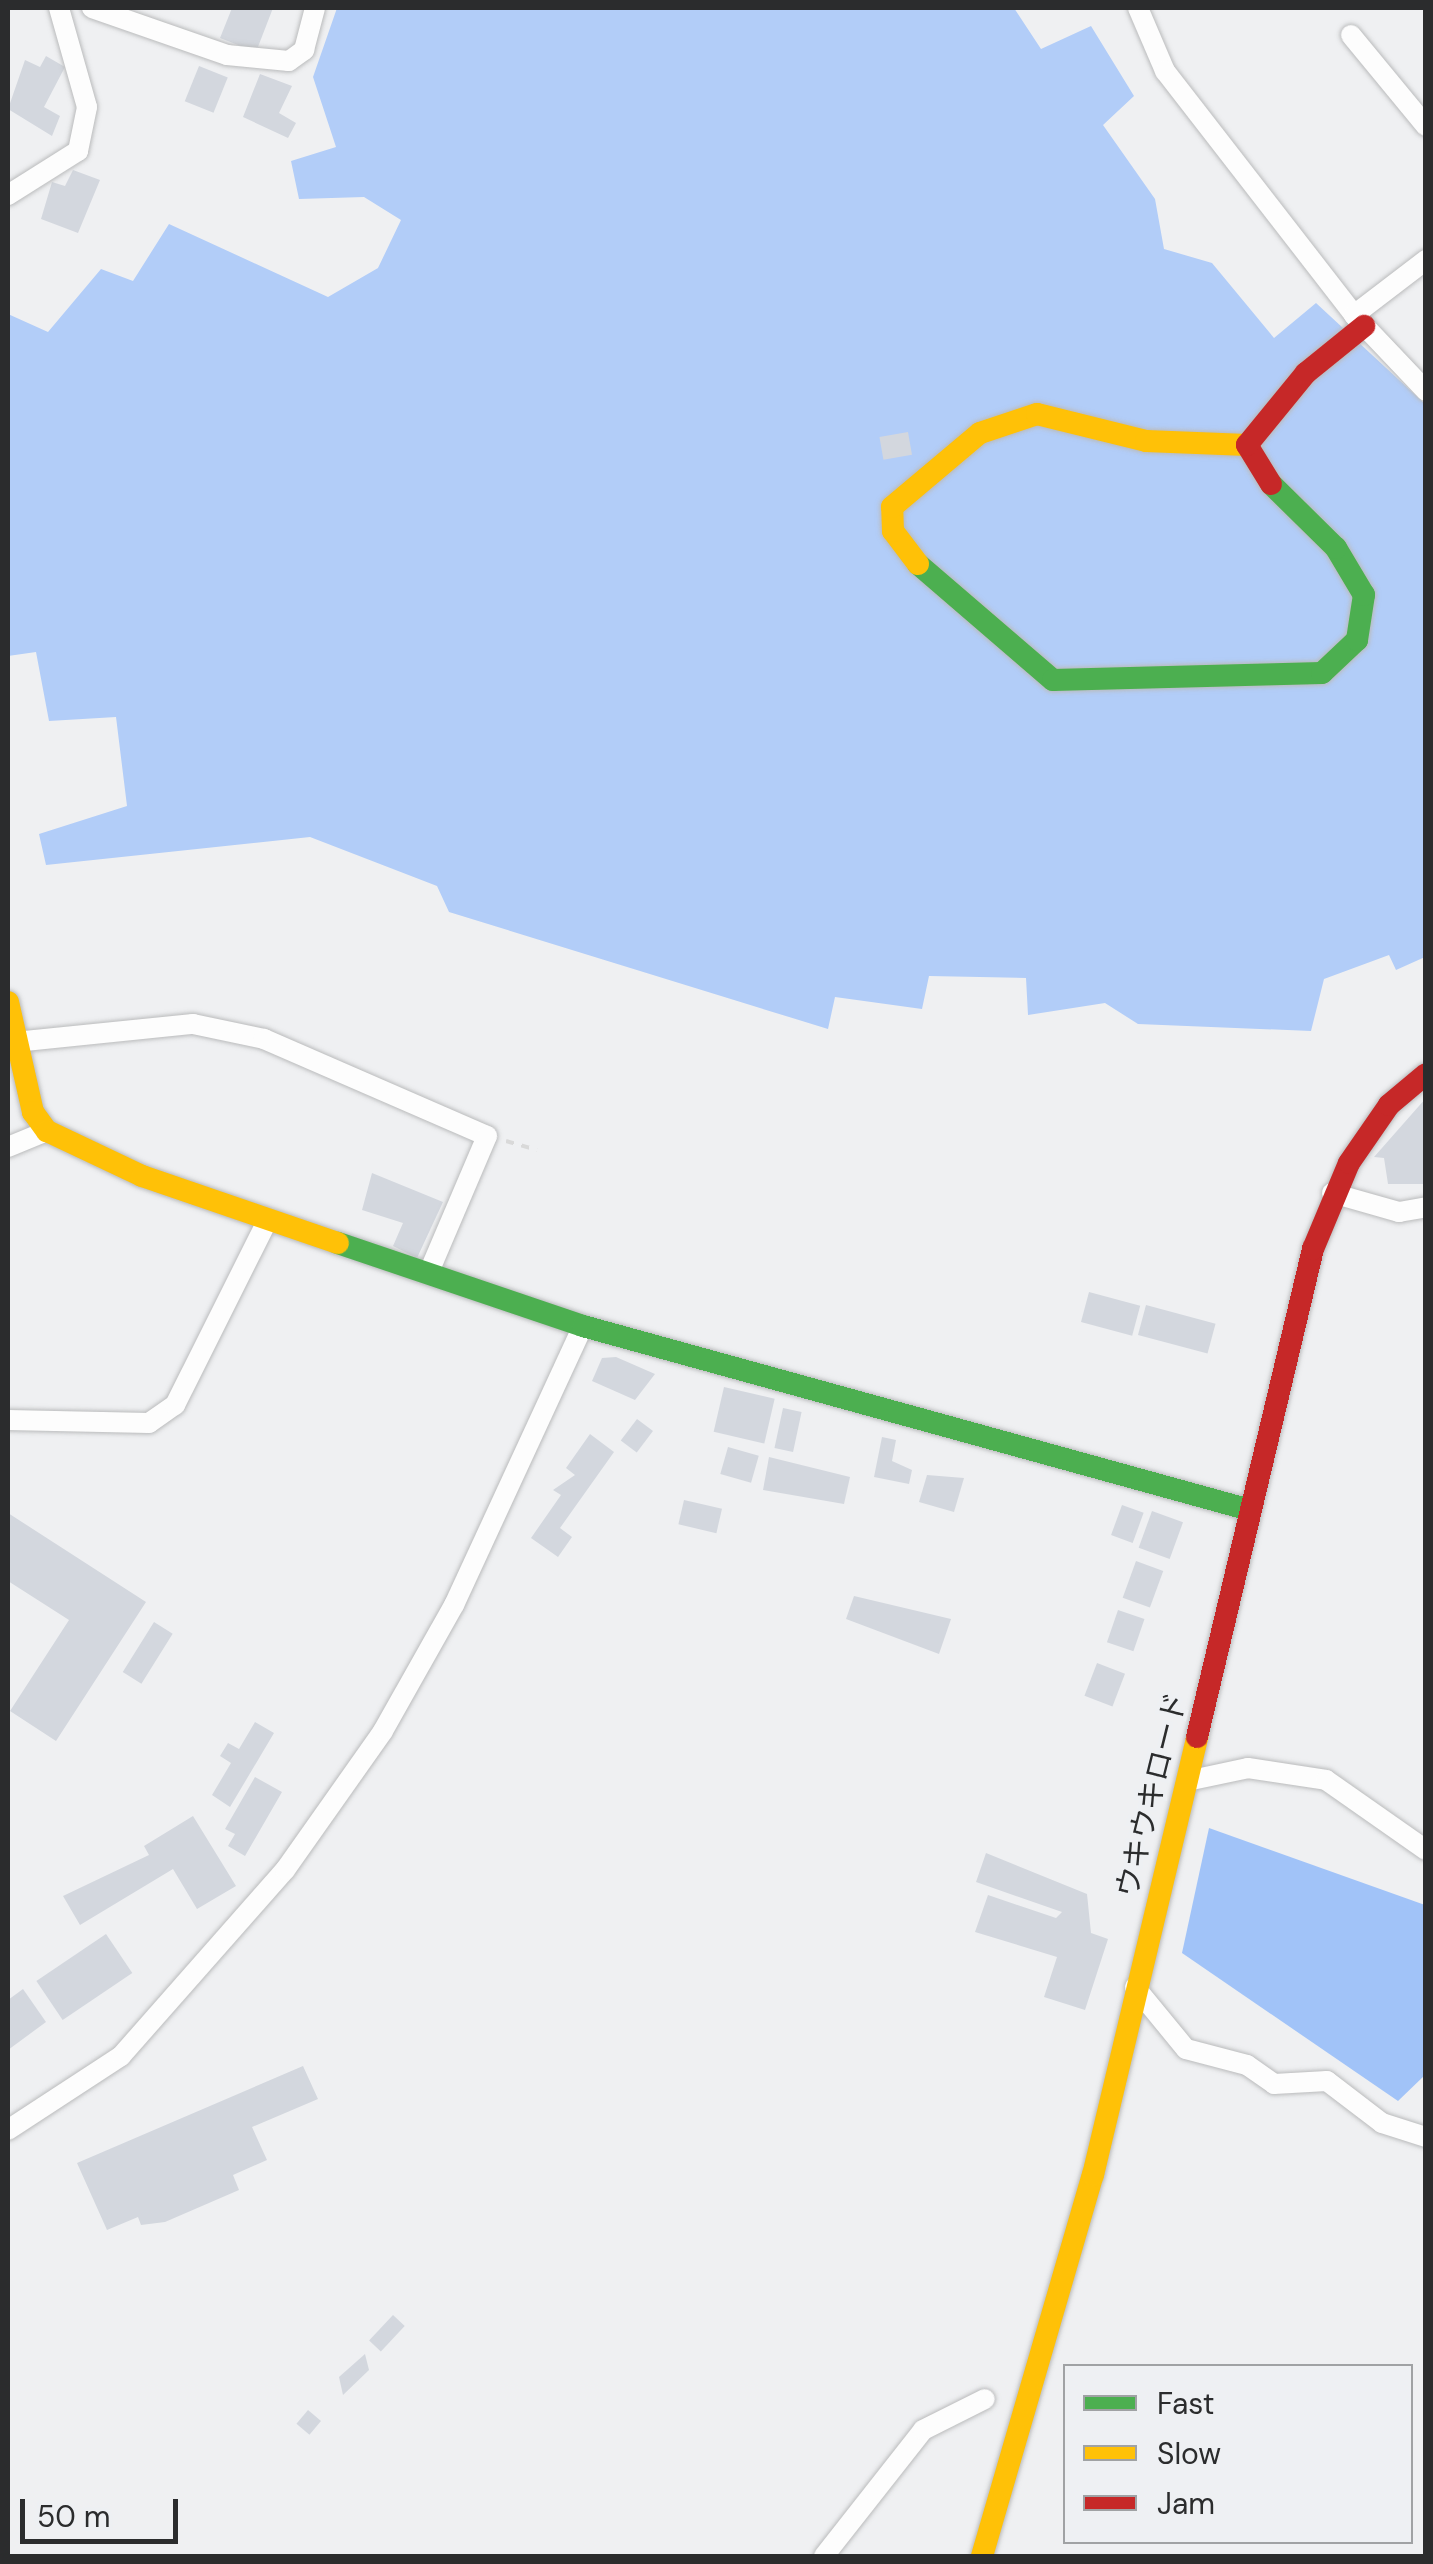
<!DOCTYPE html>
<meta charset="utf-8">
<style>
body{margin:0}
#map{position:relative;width:1433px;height:2564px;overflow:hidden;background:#eff0f2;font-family:"DM Sans","Noto Sans JP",sans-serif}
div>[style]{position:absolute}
.forest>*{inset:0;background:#b2cdf8}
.water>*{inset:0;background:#a1c3f8}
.building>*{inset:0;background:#d3d7de;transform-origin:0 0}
.path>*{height:4px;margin-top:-2px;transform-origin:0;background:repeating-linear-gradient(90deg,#d9d9d9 0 8px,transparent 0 16px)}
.roads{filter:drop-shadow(0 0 2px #babbbc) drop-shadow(0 0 2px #babbbc)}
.street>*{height:20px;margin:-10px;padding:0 10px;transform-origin:10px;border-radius:10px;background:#fdfdfd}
.fast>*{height:22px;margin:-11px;padding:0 11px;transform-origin:11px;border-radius:11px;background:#4caf50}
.slow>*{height:22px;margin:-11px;padding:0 11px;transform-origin:11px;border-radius:11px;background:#ffc107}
.jam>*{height:22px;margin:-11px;padding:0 11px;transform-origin:11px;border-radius:11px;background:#c62828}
span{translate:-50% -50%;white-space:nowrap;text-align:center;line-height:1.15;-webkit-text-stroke:8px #eef0f3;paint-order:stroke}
.street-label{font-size:30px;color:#2b2c2d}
.frame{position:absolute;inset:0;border:10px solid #2b2c2d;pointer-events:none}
.legend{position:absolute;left:1063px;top:2364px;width:350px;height:180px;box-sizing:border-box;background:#eef0f3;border:2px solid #a0a2a4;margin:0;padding:12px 18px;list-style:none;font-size:30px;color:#2b2c2d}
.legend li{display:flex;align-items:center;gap:20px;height:50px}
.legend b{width:50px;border:2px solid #a0a2a4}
.scale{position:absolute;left:20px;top:2499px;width:158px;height:45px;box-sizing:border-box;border:5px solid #2b2c2d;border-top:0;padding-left:12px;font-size:30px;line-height:35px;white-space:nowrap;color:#2b2c2d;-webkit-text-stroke:8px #eef0f3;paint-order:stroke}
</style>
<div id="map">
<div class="forest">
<div style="clip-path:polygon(337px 8px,1014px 8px,1041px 49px,1091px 26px,1134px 96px,1103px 125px,1155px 199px,1164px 249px,1212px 263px,1274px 338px,1316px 303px,1425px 404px,1425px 957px,1396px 970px,1389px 955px,1324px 979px,1311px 1031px,1138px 1024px,1105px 1003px,1028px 1015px,1026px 978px,929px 976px,922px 1009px,835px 997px,828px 1029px,449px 912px,437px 886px,310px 837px,46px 865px,39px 834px,127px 806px,116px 717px,49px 721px,36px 652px,8px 656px,8px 314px,48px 332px,101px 269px,133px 281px,169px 224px,328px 297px,378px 268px,401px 220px,364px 197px,299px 199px,291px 161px,336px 147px,313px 77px)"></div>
</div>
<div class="water">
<div style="clip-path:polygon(1209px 1828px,1425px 1905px,1425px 2075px,1398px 2101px,1182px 1953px)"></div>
</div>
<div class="building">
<div style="clip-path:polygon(232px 8px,273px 8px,256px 52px,220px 38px)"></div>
<div style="clip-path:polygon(46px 56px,65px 67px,44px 107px,60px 116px,52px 136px,8px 109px,25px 60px,40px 67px)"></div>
<div style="left:199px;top:66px;width:31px;height:38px;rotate:22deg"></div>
<div style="clip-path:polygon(260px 74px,292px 86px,279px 113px,296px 123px,288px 138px,243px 117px)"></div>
<div style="clip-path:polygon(73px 170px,100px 180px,78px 233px,41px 219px,52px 182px,65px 186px)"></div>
<div style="left:908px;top:432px;width:23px;height:29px;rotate:80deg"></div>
<div style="clip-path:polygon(1426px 1098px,1426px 1184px,1388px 1184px,1384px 1158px,1374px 1157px)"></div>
<div style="clip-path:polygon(372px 1173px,443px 1202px,417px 1258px,393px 1246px,403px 1223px,362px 1210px)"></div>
<div style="left:1089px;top:1292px;width:53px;height:31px;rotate:15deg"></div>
<div style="left:1146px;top:1305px;width:72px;height:31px;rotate:15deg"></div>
<div style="clip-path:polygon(616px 1357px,655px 1374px,635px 1400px,592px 1381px,602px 1358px)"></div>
<div style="left:724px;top:1387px;width:52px;height:46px;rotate:13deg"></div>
<div style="left:783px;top:1408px;width:19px;height:41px;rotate:12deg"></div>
<div style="left:637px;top:1419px;width:20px;height:27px;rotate:37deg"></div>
<div style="clip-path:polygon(590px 1434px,614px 1452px,560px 1528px,572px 1537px,558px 1557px,531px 1538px,561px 1495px,553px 1490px,575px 1475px,566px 1468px)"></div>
<div style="clip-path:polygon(882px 1437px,896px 1440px,892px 1461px,912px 1470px,909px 1484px,874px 1477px)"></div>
<div style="left:728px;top:1447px;width:32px;height:28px;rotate:16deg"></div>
<div style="clip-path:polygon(769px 1457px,850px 1477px,844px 1504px,763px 1490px)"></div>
<div style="clip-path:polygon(927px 1475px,964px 1478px,954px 1512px,919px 1502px)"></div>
<div style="left:684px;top:1500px;width:39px;height:25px;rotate:13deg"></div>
<div style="left:1122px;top:1505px;width:23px;height:32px;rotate:20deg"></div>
<div style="left:1152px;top:1511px;width:33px;height:39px;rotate:20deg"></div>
<div style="clip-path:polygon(8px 1513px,146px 1602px,56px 1741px,10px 1711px,69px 1620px,8px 1581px)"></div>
<div style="left:1136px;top:1561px;width:29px;height:39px;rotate:20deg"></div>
<div style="clip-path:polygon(854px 1596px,951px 1619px,939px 1654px,846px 1619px)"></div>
<div style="left:1118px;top:1610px;width:28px;height:34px;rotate:19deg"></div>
<div style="left:154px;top:1622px;width:22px;height:59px;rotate:32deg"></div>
<div style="left:1097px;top:1663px;width:30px;height:35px;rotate:21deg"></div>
<div style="clip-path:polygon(255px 1722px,274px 1733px,230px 1807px,212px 1795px,231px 1763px,220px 1756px,228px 1743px,239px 1749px)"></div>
<div style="clip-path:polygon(255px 1777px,282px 1792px,245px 1856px,228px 1846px,235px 1834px,225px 1829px)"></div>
<div style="clip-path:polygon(193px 1816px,236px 1886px,197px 1909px,173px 1869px,80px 1925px,63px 1896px,149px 1855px,144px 1846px)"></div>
<div style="clip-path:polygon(986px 1853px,1087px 1894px,1091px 1933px,1108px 1939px,1085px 2010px,1044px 1997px,1057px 1957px,975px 1932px,988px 1895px,1056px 1918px,1062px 1912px,976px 1882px)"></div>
<div style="left:106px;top:1934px;width:47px;height:84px;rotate:56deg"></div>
<div style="clip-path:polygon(23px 1989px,46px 2022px,8px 2050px,8px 2000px)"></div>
<div style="clip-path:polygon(303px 2066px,318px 2099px,252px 2127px,267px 2160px,233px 2175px,239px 2190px,165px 2222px,141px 2225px,138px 2217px,107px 2230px,77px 2163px)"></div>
<div style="left:393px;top:2315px;width:16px;height:35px;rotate:43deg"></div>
<div style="clip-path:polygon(365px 2354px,369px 2370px,343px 2395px,339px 2377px)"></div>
<div style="left:308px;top:2410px;width:17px;height:18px;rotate:40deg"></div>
</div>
<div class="path">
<div style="left:506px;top:1141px;width:32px;rotate:16deg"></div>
</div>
<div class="roads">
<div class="street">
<div style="left:92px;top:8px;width:143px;rotate:19.2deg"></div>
<div style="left:227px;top:55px;width:62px;rotate:5.5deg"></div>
<div style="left:289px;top:61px;width:19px;rotate:-36deg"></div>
<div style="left:304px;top:50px;width:43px;rotate:-75.3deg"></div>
<div style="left:1138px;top:8px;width:69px;rotate:66.8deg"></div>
<div style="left:1165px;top:71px;width:309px;rotate:52.2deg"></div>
<div style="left:1354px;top:315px;width:105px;rotate:46.5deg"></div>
<div style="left:1351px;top:35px;width:118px;rotate:50.5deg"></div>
<div style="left:8px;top:195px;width:83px;rotate:-32.2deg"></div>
<div style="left:78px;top:151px;width:45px;rotate:-78.4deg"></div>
<div style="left:87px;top:107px;width:103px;rotate:-105.8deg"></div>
<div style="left:1354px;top:315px;width:91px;rotate:-37.4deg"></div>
<div style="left:15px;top:1042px;width:179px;rotate:-5.8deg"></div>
<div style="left:193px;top:1024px;width:73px;rotate:11.9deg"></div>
<div style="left:264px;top:1039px;width:243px;rotate:23.5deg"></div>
<div style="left:487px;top:1136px;width:150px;rotate:113.1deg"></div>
<div style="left:8px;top:1147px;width:42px;rotate:-22.3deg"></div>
<div style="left:1332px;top:1193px;width:70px;rotate:15.8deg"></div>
<div style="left:1399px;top:1212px;width:27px;rotate:-10deg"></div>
<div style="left:8px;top:1420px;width:141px;rotate:1.2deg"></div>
<div style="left:149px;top:1423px;width:32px;rotate:-35deg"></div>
<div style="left:175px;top:1405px;width:208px;rotate:-63.4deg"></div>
<div style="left:1187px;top:1781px;width:62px;rotate:-12deg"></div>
<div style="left:1248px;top:1768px;width:79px;rotate:8.7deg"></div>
<div style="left:1326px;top:1780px;width:122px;rotate:35deg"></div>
<div style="left:1135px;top:1987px;width:80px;rotate:50.6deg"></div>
<div style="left:1186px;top:2049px;width:63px;rotate:14.7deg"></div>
<div style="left:1247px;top:2065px;width:33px;rotate:35deg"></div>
<div style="left:1274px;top:2084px;width:53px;rotate:-3.2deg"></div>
<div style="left:1327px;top:2081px;width:69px;rotate:37.4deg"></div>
<div style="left:1382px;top:2123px;width:46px;rotate:17.7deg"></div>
<div style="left:8px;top:2130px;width:135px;rotate:-33.2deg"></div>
<div style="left:121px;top:2056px;width:248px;rotate:-48.6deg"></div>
<div style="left:285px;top:1870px;width:170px;rotate:-54.8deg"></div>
<div style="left:383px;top:1731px;width:145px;rotate:-60.6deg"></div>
<div style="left:454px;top:1605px;width:307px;rotate:-65.2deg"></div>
<div style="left:824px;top:2556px;width:160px;rotate:-51.8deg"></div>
<div style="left:923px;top:2430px;width:69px;rotate:-26.6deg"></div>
</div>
<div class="fast">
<div style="left:918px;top:564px;width:178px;rotate:40.7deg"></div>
<div style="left:1053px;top:680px;width:269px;rotate:-1.5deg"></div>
<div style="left:1322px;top:673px;width:48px;rotate:-43.3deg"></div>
<div style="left:1357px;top:640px;width:46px;rotate:-81.2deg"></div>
<div style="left:1364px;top:595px;width:55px;rotate:-120.8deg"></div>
<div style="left:1336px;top:548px;width:91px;rotate:-135.4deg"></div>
<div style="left:338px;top:1243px;width:259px;rotate:18.7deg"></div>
<div style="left:583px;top:1326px;width:692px;rotate:15.42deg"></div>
</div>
<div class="slow">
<div style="left:918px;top:564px;width:41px;rotate:-127.1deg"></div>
<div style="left:893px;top:531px;width:24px;rotate:-92deg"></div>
<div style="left:892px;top:507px;width:115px;rotate:-40.1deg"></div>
<div style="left:980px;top:433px;width:60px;rotate:-18.4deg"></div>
<div style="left:1037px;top:414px;width:112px;rotate:13.9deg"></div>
<div style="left:1146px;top:441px;width:101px;rotate:2.3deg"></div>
<div style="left:8px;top:1002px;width:113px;rotate:77.2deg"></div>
<div style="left:33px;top:1112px;width:24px;rotate:54deg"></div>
<div style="left:47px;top:1131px;width:105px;rotate:25.3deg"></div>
<div style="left:142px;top:1176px;width:207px;rotate:18.9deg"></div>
<div style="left:982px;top:2556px;width:397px;rotate:-73.8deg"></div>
<div style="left:1093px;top:2175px;width:450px;rotate:-76.6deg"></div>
</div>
<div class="jam">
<div style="left:1271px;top:484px;width:46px;rotate:-121.6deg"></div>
<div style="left:1247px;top:445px;width:93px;rotate:-50.7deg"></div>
<div style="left:1306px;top:373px;width:75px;rotate:-39deg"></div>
<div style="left:1197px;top:1737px;width:502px;rotate:-76.63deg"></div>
<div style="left:1313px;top:1249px;width:93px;rotate:-67.3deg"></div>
<div style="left:1349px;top:1163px;width:70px;rotate:-55.4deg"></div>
<div style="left:1389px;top:1105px;width:48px;rotate:-40deg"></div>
</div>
</div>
<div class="street-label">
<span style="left:1152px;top:1795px;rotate:-76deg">ウキウキロード</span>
</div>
<div class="frame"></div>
<ul class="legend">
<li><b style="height:12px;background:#4caf50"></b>Fast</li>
<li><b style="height:12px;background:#ffc107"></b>Slow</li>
<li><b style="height:12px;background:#c62828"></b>Jam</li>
</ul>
<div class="scale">50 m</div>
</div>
